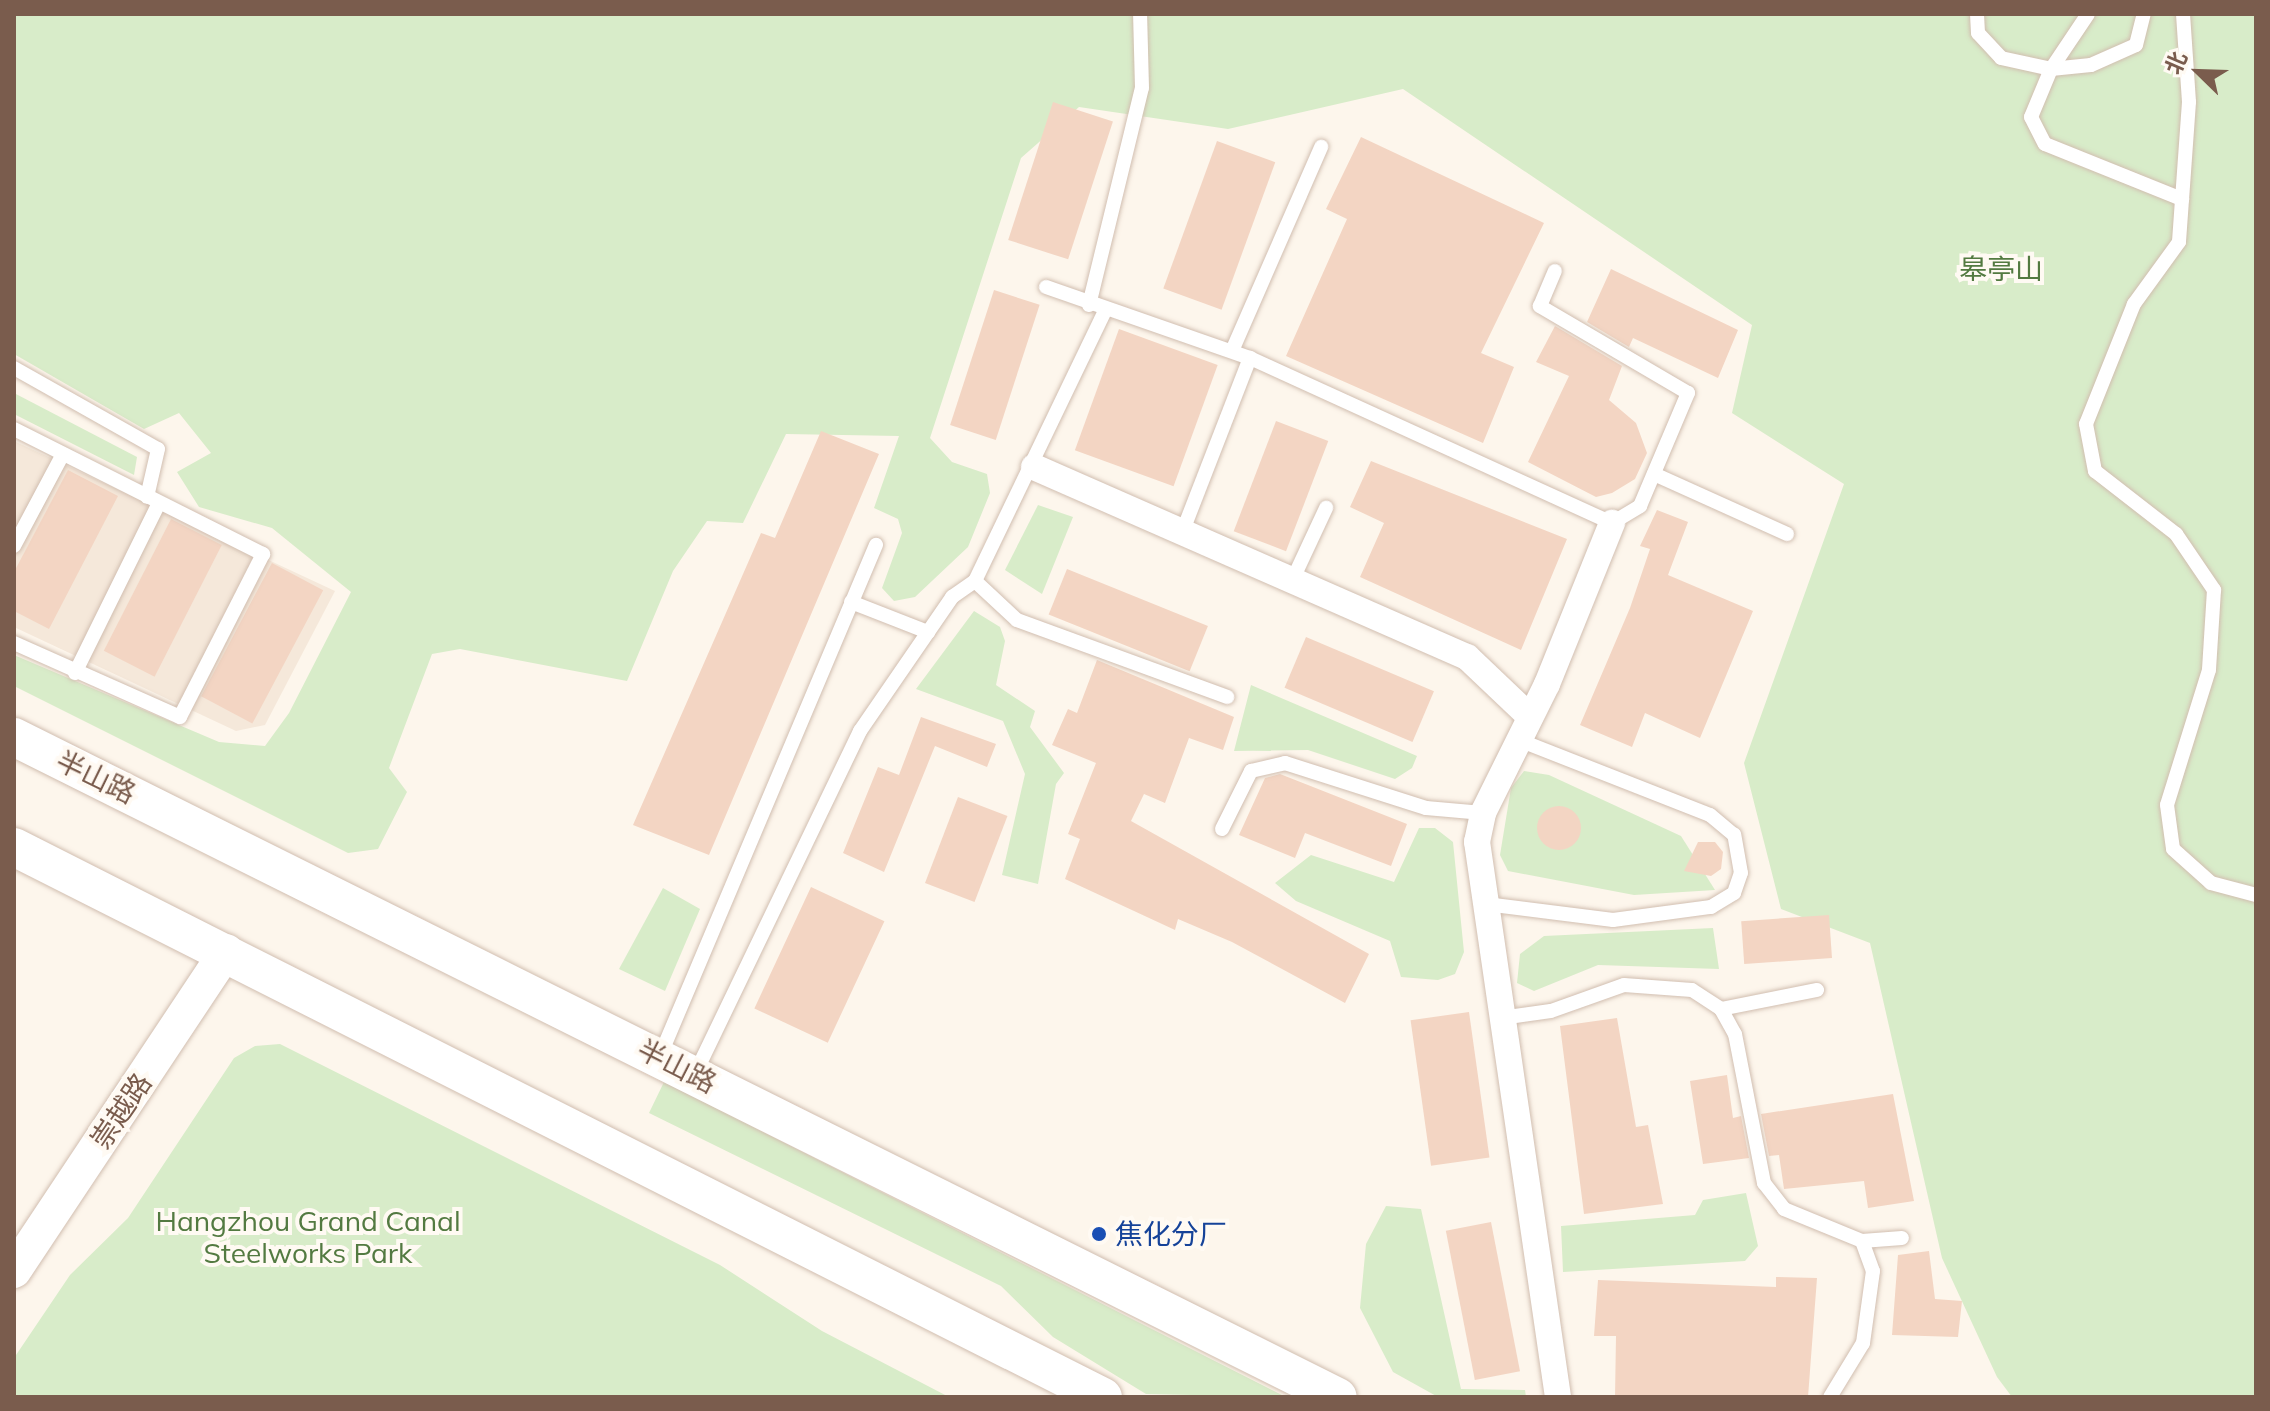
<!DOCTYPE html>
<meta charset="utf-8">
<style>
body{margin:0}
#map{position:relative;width:2270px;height:1411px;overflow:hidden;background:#fdf6ec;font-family:Mulish,"Noto Sans SC",sans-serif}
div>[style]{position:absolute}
.residential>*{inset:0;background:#f5e8da}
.green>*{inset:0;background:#d8ecc9}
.building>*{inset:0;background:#f3d5c3;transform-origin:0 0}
.round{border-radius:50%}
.roads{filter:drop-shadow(0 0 2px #d1beb0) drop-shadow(0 0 2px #d1beb0)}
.service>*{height:14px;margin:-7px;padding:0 7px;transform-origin:7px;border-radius:7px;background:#fff}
.minor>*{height:26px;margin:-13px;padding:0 13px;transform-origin:13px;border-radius:13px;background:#fff}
.tertiary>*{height:34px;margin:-17px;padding:0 17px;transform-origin:17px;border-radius:17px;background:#fff}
.secondary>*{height:38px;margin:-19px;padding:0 19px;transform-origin:19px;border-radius:19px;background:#fff}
.dots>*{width:22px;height:22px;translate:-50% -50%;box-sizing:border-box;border:4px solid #fffaf3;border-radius:50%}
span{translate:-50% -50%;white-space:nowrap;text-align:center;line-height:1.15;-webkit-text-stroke:8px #fffaf3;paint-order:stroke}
.park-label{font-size:28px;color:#537a41}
.street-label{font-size:28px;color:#7a5c4d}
.transit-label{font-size:28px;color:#164399}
.left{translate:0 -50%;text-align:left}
.frame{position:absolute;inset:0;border:16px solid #7a5c4d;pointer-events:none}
.north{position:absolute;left:2158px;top:32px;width:80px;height:80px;-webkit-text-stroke:6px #fffaf3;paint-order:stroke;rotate:293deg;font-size:22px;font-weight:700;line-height:32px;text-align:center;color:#7a5c4d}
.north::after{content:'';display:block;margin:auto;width:28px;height:36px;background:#7a5c4d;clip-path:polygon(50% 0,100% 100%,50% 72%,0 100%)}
</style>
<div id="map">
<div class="residential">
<div style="clip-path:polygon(14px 441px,335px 591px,265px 725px,236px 731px,14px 627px)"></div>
</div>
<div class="green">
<div style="clip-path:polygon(14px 14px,2256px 14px,2256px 1397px,2012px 1397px,1997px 1377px,1942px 1258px,1870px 943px,1781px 909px,1744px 763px,1844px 484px,1732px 413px,1752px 325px,1403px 89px,1228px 129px,1079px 107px,1021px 158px,930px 438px,952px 462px,987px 474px,990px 493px,968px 547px,915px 597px,894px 601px,882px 588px,902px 533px,898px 519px,874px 508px,899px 436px,786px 434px,743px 523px,707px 521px,673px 571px,627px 681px,460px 649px,432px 654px,389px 768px,407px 792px,378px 849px,348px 853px,14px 686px,14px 655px,219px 742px,265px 746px,289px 713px,351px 592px,272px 528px,199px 507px,177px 472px,211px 453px,179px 413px,144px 429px,14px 354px)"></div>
<div style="clip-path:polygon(14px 393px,137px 457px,134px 475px,14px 414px)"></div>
<div style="clip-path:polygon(1038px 505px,1073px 517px,1042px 594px,1005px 570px)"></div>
<div style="clip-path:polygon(974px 611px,1000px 627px,1005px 641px,996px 685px,1035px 711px,1030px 727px,1064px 773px,1056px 784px,1038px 884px,1002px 875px,1025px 774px,1003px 721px,916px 689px)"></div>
<div style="clip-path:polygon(1251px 685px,1417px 756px,1412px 768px,1395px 779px,1308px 750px,1234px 751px)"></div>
<div style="clip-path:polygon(1524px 771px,1549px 775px,1681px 836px,1715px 890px,1634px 895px,1508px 871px,1500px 855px,1511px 788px)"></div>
<div style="clip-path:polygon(1419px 828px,1435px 828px,1453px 842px,1464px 952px,1455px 974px,1438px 980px,1401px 977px,1390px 941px,1296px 901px,1275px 883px,1311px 855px,1394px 882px)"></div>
<div style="clip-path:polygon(663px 888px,700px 909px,665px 991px,619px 969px)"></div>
<div style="clip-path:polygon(1713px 928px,1719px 969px,1598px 965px,1534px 991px,1517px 983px,1520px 954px,1544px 936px)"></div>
<div style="clip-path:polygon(280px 1044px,720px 1265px,822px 1331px,949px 1397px,14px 1397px,14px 1358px,70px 1275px,128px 1218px,234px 1058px,255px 1046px)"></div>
<div style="clip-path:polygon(664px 1082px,1075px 1290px,1286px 1397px,1146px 1394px,1053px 1337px,1001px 1286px,649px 1113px)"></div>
<div style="clip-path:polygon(1746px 1193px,1758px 1246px,1745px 1261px,1563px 1272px,1561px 1226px,1695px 1215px,1703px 1200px)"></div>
<div style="clip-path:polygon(1386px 1206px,1421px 1209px,1461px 1389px,1525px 1390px,1526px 1397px,1438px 1397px,1393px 1372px,1360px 1308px,1366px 1244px)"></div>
</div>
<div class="building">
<div style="left:1053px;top:102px;width:63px;height:145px;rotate:18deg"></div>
<div style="clip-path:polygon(1361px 137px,1544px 223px,1481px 353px,1514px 367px,1483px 443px,1286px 356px,1347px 219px,1326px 209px)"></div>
<div style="left:1217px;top:141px;width:62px;height:157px;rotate:20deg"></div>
<div style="clip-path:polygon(1611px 269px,1738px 330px,1718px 378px,1633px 338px,1629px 347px,1587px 322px)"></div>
<div style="left:994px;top:290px;width:48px;height:142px;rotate:18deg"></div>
<div style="clip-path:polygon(1555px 326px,1622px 366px,1609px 400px,1636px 423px,1647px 453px,1635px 479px,1612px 493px,1596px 497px,1528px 462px,1569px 376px,1536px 362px)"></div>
<div style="left:1119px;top:329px;width:105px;height:129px;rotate:20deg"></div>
<div style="left:1276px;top:421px;width:56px;height:118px;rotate:21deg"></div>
<div style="clip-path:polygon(821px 431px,879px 454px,709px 855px,633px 825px,761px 533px,775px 538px)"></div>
<div style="clip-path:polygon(1371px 461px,1567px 539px,1521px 650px,1360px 577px,1384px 523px,1350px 507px)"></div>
<div style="clip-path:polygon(68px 470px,118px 496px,49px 629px,14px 611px,14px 572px)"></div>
<div style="clip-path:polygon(1657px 510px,1688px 522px,1668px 575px,1753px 611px,1700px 738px,1645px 713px,1632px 747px,1580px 725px,1630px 608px,1650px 549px,1640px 546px)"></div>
<div style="left:171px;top:519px;width:57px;height:148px;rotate:27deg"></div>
<div style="left:272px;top:563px;width:58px;height:151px;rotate:28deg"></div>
<div style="left:1067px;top:569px;width:152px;height:49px;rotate:22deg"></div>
<div style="left:1306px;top:637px;width:139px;height:55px;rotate:23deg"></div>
<div style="clip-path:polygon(1097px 660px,1234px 717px,1223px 750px,1189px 738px,1165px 803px,1144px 794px,1131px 821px,1369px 954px,1345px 1003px,1232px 942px,1178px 919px,1175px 930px,1065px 879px,1080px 839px,1068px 834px,1096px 763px,1052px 745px,1068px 709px,1077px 713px)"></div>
<div style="clip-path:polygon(921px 717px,996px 744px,987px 767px,935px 746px,884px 872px,843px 853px,878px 767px,899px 775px)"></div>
<div style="clip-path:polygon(1280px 774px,1407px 824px,1391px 866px,1305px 833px,1295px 858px,1239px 835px,1265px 778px)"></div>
<div style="left:958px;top:797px;width:53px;height:92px;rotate:21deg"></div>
<div class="round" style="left:1537px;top:806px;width:44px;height:44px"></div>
<div style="clip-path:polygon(1698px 842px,1715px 842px,1723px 852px,1721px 869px,1711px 876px,1684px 871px)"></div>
<div style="left:811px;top:887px;width:81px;height:134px;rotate:25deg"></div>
<div style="left:1829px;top:915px;width:43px;height:88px;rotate:86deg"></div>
<div style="left:1469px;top:1012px;width:147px;height:59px;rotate:82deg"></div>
<div style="clip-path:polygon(1617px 1018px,1636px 1127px,1648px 1125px,1663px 1204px,1584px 1214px,1560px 1026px)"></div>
<div style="clip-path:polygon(1727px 1075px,1733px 1118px,1741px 1116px,1749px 1158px,1703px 1164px,1690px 1081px)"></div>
<div style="clip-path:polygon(1893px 1094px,1914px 1201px,1868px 1208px,1864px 1181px,1784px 1189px,1779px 1155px,1769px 1156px,1761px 1114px)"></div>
<div style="left:1491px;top:1222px;width:152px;height:46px;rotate:79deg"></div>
<div style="clip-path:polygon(1929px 1251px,1935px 1299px,1962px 1301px,1958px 1337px,1892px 1335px,1898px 1255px)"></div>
<div style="clip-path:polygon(1776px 1277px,1817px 1278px,1808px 1397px,1615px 1397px,1616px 1336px,1594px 1336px,1598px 1280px,1776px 1287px)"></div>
</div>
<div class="roads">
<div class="service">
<div style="left:1977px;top:14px;width:19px;rotate:87deg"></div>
<div style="left:1978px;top:33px;width:34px;rotate:47deg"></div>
<div style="left:2001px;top:58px;width:51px;rotate:12.4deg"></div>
<div style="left:2051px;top:69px;width:40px;rotate:-5.7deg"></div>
<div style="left:2091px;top:65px;width:49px;rotate:-24deg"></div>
<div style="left:2136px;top:45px;width:32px;rotate:-76deg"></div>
<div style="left:2088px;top:14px;width:66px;rotate:123.9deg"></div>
<div style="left:2051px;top:69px;width:52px;rotate:112.6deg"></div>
<div style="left:2031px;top:117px;width:30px;rotate:63deg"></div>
<div style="left:2045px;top:144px;width:148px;rotate:21.9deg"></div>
<div style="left:2183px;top:14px;width:88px;rotate:86.1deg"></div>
<div style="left:2189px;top:102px;width:140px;rotate:94.1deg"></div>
<div style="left:2179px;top:242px;width:77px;rotate:126deg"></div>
<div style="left:2134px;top:304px;width:129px;rotate:111.8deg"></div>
<div style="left:2086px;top:424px;width:48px;rotate:79.2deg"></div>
<div style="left:2095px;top:471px;width:103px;rotate:37.9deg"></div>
<div style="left:2176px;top:534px;width:68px;rotate:55.8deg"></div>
<div style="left:2214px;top:590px;width:80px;rotate:93.6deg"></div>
<div style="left:2209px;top:670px;width:141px;rotate:107.3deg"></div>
<div style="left:2167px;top:805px;width:44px;rotate:82.2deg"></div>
<div style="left:2173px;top:849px;width:51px;rotate:41.8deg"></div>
<div style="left:2211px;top:883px;width:47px;rotate:14.9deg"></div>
<div style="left:1046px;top:287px;width:216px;rotate:19.2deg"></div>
<div style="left:1250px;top:358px;width:398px;rotate:24.5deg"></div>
<div style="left:1612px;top:523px;width:33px;rotate:-31deg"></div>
<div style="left:1640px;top:506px;width:123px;rotate:-67deg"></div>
<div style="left:1688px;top:393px;width:172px;rotate:-149.6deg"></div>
<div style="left:1540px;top:306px;width:38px;rotate:-67deg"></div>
<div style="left:1089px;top:305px;width:223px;rotate:-76.3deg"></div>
<div style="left:1142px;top:88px;width:74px;rotate:-91.5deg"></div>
<div style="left:1232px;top:351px;width:223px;rotate:-66.4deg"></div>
<div style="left:14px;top:368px;width:165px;rotate:29.4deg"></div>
<div style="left:158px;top:449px;width:49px;rotate:102.9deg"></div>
<div style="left:14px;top:429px;width:279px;rotate:26.7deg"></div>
<div style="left:263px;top:554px;width:183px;rotate:117deg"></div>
<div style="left:180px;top:717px;width:182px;rotate:-156deg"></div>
<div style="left:1654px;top:474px;width:146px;rotate:24.3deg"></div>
<div style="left:1182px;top:533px;width:188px;rotate:-68.8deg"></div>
<div style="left:14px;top:546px;width:104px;rotate:-62deg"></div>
<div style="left:975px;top:581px;width:57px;rotate:42.9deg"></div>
<div style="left:1017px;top:620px;width:224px;rotate:20.1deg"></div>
<div style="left:1292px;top:581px;width:81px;rotate:-65deg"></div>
<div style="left:851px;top:602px;width:83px;rotate:21.3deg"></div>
<div style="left:75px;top:673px;width:190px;rotate:-63.7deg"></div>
<div style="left:1222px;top:829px;width:65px;rotate:-63.4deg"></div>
<div style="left:1251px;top:771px;width:35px;rotate:-13deg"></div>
<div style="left:1285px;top:763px;width:148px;rotate:17.7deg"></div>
<div style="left:1426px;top:808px;width:57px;rotate:5deg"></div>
<div style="left:1486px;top:904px;width:128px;rotate:7.2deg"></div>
<div style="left:1613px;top:920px;width:99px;rotate:-7.6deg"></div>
<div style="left:1711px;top:907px;width:27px;rotate:-31deg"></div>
<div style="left:1734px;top:893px;width:21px;rotate:-71deg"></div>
<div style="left:1741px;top:873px;width:39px;rotate:-100deg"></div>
<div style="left:1734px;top:835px;width:31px;rotate:-140deg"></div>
<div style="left:1710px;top:815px;width:208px;rotate:-158.6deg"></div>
<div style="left:1721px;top:1009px;width:98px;rotate:-11.2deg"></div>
<div style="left:1501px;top:1018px;width:50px;rotate:-8deg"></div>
<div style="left:1551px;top:1011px;width:77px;rotate:-19.6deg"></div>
<div style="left:1624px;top:985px;width:68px;rotate:4.2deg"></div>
<div style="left:1692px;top:990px;width:35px;rotate:33deg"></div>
<div style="left:1721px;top:1009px;width:29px;rotate:61deg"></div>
<div style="left:1735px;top:1034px;width:152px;rotate:79deg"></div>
<div style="left:1764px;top:1183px;width:33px;rotate:52deg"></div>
<div style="left:1784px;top:1209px;width:84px;rotate:22.3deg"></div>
<div style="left:1862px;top:1241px;width:32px;rotate:70deg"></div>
<div style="left:1873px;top:1271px;width:73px;rotate:97.9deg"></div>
<div style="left:1863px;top:1343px;width:63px;rotate:121.4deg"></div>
<div style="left:660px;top:1056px;width:555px;rotate:-67.09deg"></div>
<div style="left:694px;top:1076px;width:383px;rotate:-64.3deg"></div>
<div style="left:860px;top:731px;width:163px;rotate:-55.5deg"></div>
<div style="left:952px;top:597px;width:28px;rotate:-35deg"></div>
<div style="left:975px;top:581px;width:302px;rotate:-64.3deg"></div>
<div style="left:1862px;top:1241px;width:40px;rotate:-4.3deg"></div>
</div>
<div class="minor">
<div style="left:1034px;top:467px;width:473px;rotate:23.7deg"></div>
<div style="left:1467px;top:657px;width:83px;rotate:43.5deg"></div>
<div style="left:1558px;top:1397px;width:561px;rotate:-98.3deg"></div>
<div style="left:1477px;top:842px;width:30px;rotate:-78deg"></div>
<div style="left:1483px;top:813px;width:144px;rotate:-63.6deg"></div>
<div style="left:1547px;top:684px;width:174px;rotate:-68deg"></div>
</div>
<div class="tertiary">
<div style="left:14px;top:1271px;width:384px;rotate:-56.4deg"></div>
</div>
<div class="secondary">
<div style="left:14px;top:737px;width:1479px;rotate:26.5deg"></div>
<div style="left:14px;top:847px;width:1220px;rotate:26.8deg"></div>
</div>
</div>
<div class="dots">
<div style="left:1099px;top:1234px;background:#1a4fb4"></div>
</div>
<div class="park-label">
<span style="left:2001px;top:269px">皋亭山</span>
<span style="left:308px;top:1237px">Hangzhou Grand Canal<br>Steelworks Park</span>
</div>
<div class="street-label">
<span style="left:96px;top:777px;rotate:26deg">半山路</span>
<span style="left:677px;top:1066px;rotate:27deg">半山路</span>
<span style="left:121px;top:1111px;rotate:-56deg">崇越路</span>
</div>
<div class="transit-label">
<span class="left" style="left:1115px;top:1234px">焦化分厂</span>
</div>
<div class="frame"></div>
<div class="north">北</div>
</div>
